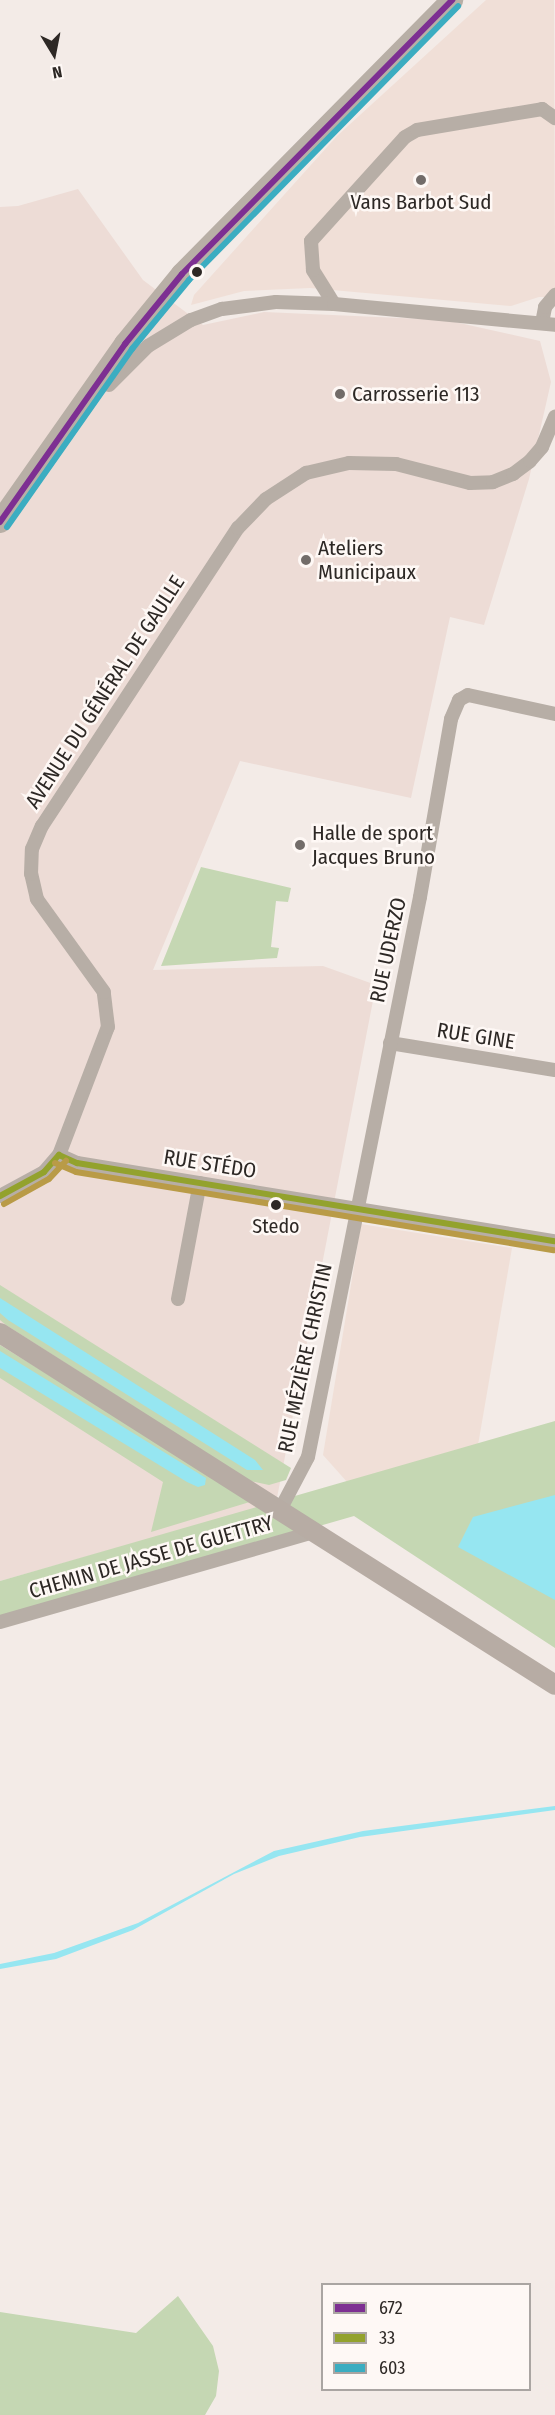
<!DOCTYPE html>
<meta charset="utf-8">
<style>
body{margin:0}
#map{position:relative;width:555px;height:2415px;overflow:hidden;background:#f3ebe7;font-family:"Fira Sans Condensed",sans-serif}
div>[style]{position:absolute}
.commercial>*{inset:0;background:#f0dfd7}
.built>*{inset:0;background:#eddcd6}
.green>*{inset:0;background:#c5d7b3}
.water>*{inset:0;background:#96e6f1}
.street>*{height:14px;margin:-7px;padding:0 7px;transform-origin:7px;border-radius:7px;background:#b7aea6}
.secondary>*{height:20px;margin:-10px;padding:0 10px;transform-origin:10px;border-radius:10px;background:#b7aca4}
.primary>*{height:22px;margin:-11px;padding:0 11px;transform-origin:11px;border-radius:11px;background:#b8afa6}
.bus-1>*{height:6px;margin:-3px;padding:0 3px;transform-origin:3px;border-radius:3px;background:#7d2f92}
.bus-2>*{height:6px;margin:-3px;padding:0 3px;transform-origin:3px;border-radius:3px;background:#93a22d}
.bus-3>*{height:6px;margin:-3px;padding:0 3px;transform-origin:3px;border-radius:3px;background:#3badc1}
.bus-4>*{height:6px;margin:-3px;padding:0 3px;transform-origin:3px;border-radius:3px;background:#b99b47}
.dots>*{width:16px;height:16px;translate:-50% -50%;box-sizing:border-box;border:3px solid #fef8f5;border-radius:50%}
span{translate:-50% -50%;white-space:nowrap;text-align:center;line-height:1.15;-webkit-text-stroke:5px #fef8f5;paint-order:stroke}
.bus-label{font-size:20px;color:#2d2825}
.poi-label{font-size:21px;color:#2d2825}
.left{translate:0 -50%;text-align:left}
.street-label{font-size:21px;color:#2d2825}
.legend{position:absolute;left:321px;top:2283px;width:210px;height:108px;box-sizing:border-box;background:#fef8f5;border:2px solid #aaa5a2;margin:0;padding:8px 10px;list-style:none;font-size:18px;color:#2d2825}
.legend li{display:flex;align-items:center;gap:12px;height:30px}
.legend b{width:30px;border:2px solid #aaa5a2}
.north{position:absolute;left:24px;top:24px;width:60px;height:60px;-webkit-text-stroke:4px #fef8f5;paint-order:stroke;rotate:170deg;font-size:16px;font-weight:700;line-height:24px;text-align:center;color:#2d2825}
.north::after{content:'';display:block;margin:auto;width:21px;height:27px;background:#2d2825;clip-path:polygon(50% 0,100% 100%,50% 72%,0 100%)}
</style>
<div id="map">
<div class="commercial">
<div style="clip-path:polygon(486px 0,554px 0,555px 297px,539px 297px,511px 306px,310px 288px,244px 291px,191px 305px,194px 295px,337px 136px)"></div>
<div style="clip-path:polygon(361px 1224px,512px 1248px,478px 1445px,348px 1483px,323px 1455px)"></div>
</div>
<div class="built">
<div style="clip-path:polygon(78px 189px,143px 280px,203px 325px,264px 312px,446px 320px,540px 341px,551px 382px,529px 479px,484px 625px,450px 617px,411px 798px,240px 761px,153px 970px,323px 966px,376px 985px,276px 1503px,0 1581px,0 207px,18px 206px)"></div>
</div>
<div class="green">
<div style="clip-path:polygon(201px 867px,291px 888px,288px 902px,276px 901px,271px 947px,279px 948px,277px 958px,161px 966px)"></div>
<div style="clip-path:polygon(0 1285px,291px 1468px,286px 1480px,269px 1485px,250px 1481px,6px 1325px,0 1320px)"></div>
<div style="clip-path:polygon(0 1345px,253px 1501px,151px 1532px,163px 1482px,0 1378px)"></div>
<div style="clip-path:polygon(555px 1421px,555px 1648px,354px 1516px,0 1618px,0 1581px)"></div>
<div style="clip-path:polygon(178px 2296px,213px 2346px,219px 2371px,216px 2396px,205px 2415px,0 2415px,0 2312px,136px 2333px)"></div>
</div>
<div class="water">
<div style="clip-path:polygon(0 1298px,255px 1460px,263px 1470px,247px 1470px,8px 1320px,0 1313px)"></div>
<div style="clip-path:polygon(0 1351px,206px 1478px,205px 1485px,198px 1487px,187px 1482px,0 1368px)"></div>
<div style="clip-path:polygon(555px 1495px,555px 1600px,458px 1547px,473px 1517px)"></div>
<div style="clip-path:polygon(555px 1806px,555px 1810px,360px 1837px,279px 1856px,234px 1874px,133px 1930px,56px 1959px,0 1969px,0 1964px,54px 1953px,138px 1923px,274px 1851px,363px 1831px)"></div>
</div>
<div class="street">
<div style="left:334px;top:304px;width:40px;rotate:-122deg"></div>
<div style="left:313px;top:270px;width:29px;rotate:-94deg"></div>
<div style="left:311px;top:241px;width:140px;rotate:-47.9deg"></div>
<div style="left:405px;top:137px;width:14px;rotate:-30deg"></div>
<div style="left:417px;top:130px;width:127px;rotate:-9.5deg"></div>
<div style="left:542px;top:109px;width:16px;rotate:35deg"></div>
<div style="left:542px;top:323px;width:16px;rotate:-79deg"></div>
<div style="left:545px;top:307px;width:16px;rotate:-50deg"></div>
<div style="left:109px;top:385px;width:55px;rotate:-45deg"></div>
<div style="left:148px;top:346px;width:50px;rotate:-31.2deg"></div>
<div style="left:191px;top:320px;width:33px;rotate:-20deg"></div>
<div style="left:222px;top:309px;width:54px;rotate:-7.4deg"></div>
<div style="left:276px;top:302px;width:58px;rotate:2deg"></div>
<div style="left:334px;top:304px;width:222px;rotate:5.4deg"></div>
<div style="left:390px;top:1043px;width:167px;rotate:9.3deg"></div>
<div style="left:59px;top:1155px;width:20px;rotate:24deg"></div>
<div style="left:77px;top:1163px;width:484px;rotate:9.3deg"></div>
<div style="left:0;top:1196px;width:50px;rotate:-28.6deg"></div>
<div style="left:44px;top:1172px;width:23px;rotate:-49deg"></div>
<div style="left:59px;top:1155px;width:137px;rotate:-69.1deg"></div>
<div style="left:108px;top:1027px;width:35px;rotate:-97deg"></div>
<div style="left:104px;top:992px;width:115px;rotate:-125.8deg"></div>
<div style="left:37px;top:899px;width:26px;rotate:-103deg"></div>
<div style="left:31px;top:874px;width:25px;rotate:-88deg"></div>
<div style="left:32px;top:849px;width:25px;rotate:-67deg"></div>
<div style="left:42px;top:826px;width:357px;rotate:-56.7deg"></div>
<div style="left:238px;top:528px;width:40px;rotate:-46deg"></div>
<div style="left:266px;top:499px;width:48px;rotate:-33deg"></div>
<div style="left:306px;top:473px;width:44px;rotate:-13.1deg"></div>
<div style="left:349px;top:463px;width:47px;rotate:1.2deg"></div>
<div style="left:396px;top:464px;width:76px;rotate:14.4deg"></div>
<div style="left:470px;top:483px;width:23px;rotate:-2deg"></div>
<div style="left:493px;top:482px;width:22px;rotate:-22deg"></div>
<div style="left:513px;top:474px;width:21px;rotate:-37deg"></div>
<div style="left:530px;top:461px;width:18px;rotate:-49deg"></div>
<div style="left:542px;top:447px;width:33px;rotate:-67deg"></div>
<div style="left:178px;top:1299px;width:118px;rotate:-79.3deg"></div>
<div style="left:280px;top:1510px;width:60px;rotate:-62.2deg"></div>
<div style="left:308px;top:1457px;width:571px;rotate:-78.69deg"></div>
<div style="left:420px;top:897px;width:181px;rotate:-80.1deg"></div>
<div style="left:451px;top:719px;width:21px;rotate:-67deg"></div>
<div style="left:459px;top:700px;width:10px;rotate:-29deg"></div>
<div style="left:468px;top:695px;width:89px;rotate:12.3deg"></div>
<div style="left:0;top:1622px;width:327px;rotate:-16deg"></div>
</div>
<div class="secondary">
<div style="left:0;top:1333px;width:657px;rotate:32.38deg"></div>
</div>
<div class="primary">
<div style="left:0;top:522px;width:218px;rotate:-54.9deg"></div>
<div style="left:125px;top:344px;width:90px;rotate:-50.8deg"></div>
<div style="left:182px;top:274px;width:385px;rotate:-45.4deg"></div>
</div>
<div class="bus-1">
<div style="left:0;top:522px;width:218px;rotate:-54.9deg"></div>
<div style="left:125px;top:344px;width:90px;rotate:-50.8deg"></div>
<div style="left:182px;top:274px;width:385px;rotate:-45.4deg"></div>
</div>
<div class="bus-2">
<div style="left:59px;top:1155px;width:20px;rotate:24deg"></div>
<div style="left:77px;top:1163px;width:484px;rotate:9.3deg"></div>
<div style="left:0;top:1196px;width:50px;rotate:-28.6deg"></div>
<div style="left:44px;top:1172px;width:23px;rotate:-49deg"></div>
</div>
<div class="bus-3">
<div style="left:7px;top:527px;width:218px;rotate:-54.9deg"></div>
<div style="left:132px;top:349px;width:89px;rotate:-50.4deg"></div>
<div style="left:189px;top:280px;width:384px;rotate:-45.5deg"></div>
</div>
<div class="bus-4">
<div style="left:55px;top:1163px;width:23px;rotate:23deg"></div>
<div style="left:76px;top:1172px;width:484px;rotate:9.3deg"></div>
<div style="left:4px;top:1204px;width:51px;rotate:-29.1deg"></div>
<div style="left:49px;top:1179px;width:25px;rotate:-47deg"></div>
</div>
<div class="dots">
<div style="left:421px;top:180px;background:#726c69"></div>
<div style="left:197px;top:272px;background:#2d2825"></div>
<div style="left:340px;top:394px;background:#726c69"></div>
<div style="left:306px;top:560px;background:#726c69"></div>
<div style="left:300px;top:845px;background:#726c69"></div>
<div style="left:276px;top:1205px;background:#2d2825"></div>
</div>
<div class="bus-label">
<span style="left:276px;top:1226px">Stedo</span>
</div>
<div class="poi-label">
<span style="left:421px;top:202px">Vans Barbot Sud</span>
<span class="left" style="left:352px;top:394px">Carrosserie 113</span>
<span class="left" style="left:318px;top:560px">Ateliers<br>Municipaux</span>
<span class="left" style="left:312px;top:845px">Halle de sport<br>Jacques Bruno</span>
</div>
<div class="street-label">
<span style="left:105px;top:692px;rotate:-57deg">AVENUE DU GÉNÉRAL DE GAULLE</span>
<span style="left:388px;top:950px;rotate:-78deg">RUE UDERZO</span>
<span style="left:476px;top:1036px;rotate:9deg">RUE GINE</span>
<span style="left:210px;top:1164px;rotate:9deg">RUE STÉDO</span>
<span style="left:305px;top:1358px;rotate:-78deg">RUE MÉZIÈRE CHRISTIN</span>
<span style="left:151px;top:1557px;rotate:-16deg">CHEMIN DE JASSE DE GUETTRY</span>
</div>
<ul class="legend">
<li><b style="height:8px;background:#7d2f92"></b>672</li>
<li><b style="height:8px;background:#93a22d"></b>33</li>
<li><b style="height:8px;background:#3badc1"></b>603</li>
</ul>
<div class="north">N</div>
</div>
